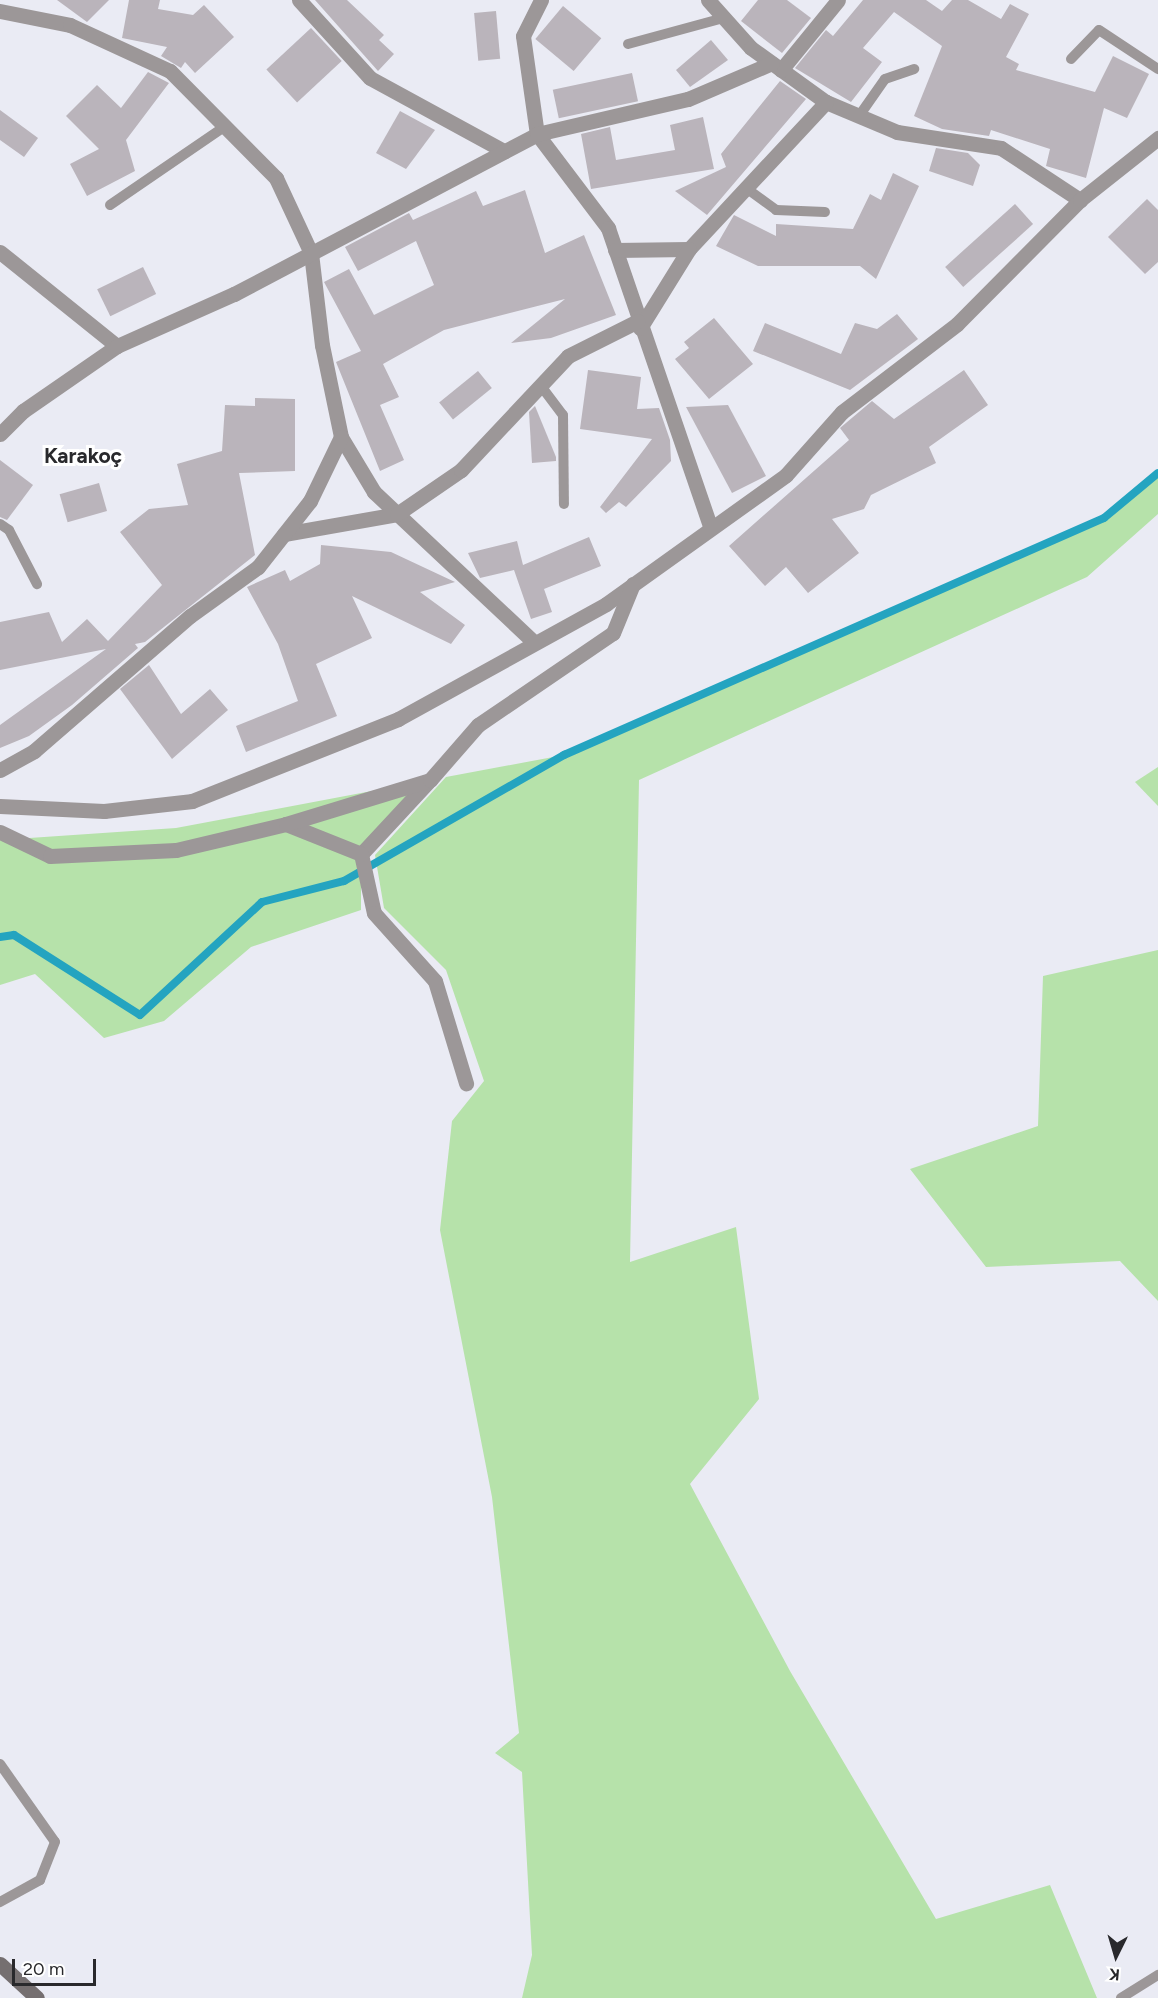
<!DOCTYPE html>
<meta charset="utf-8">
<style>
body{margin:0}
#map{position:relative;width:1158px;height:1998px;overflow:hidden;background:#eaebf4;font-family:Figtree,sans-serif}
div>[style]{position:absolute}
.green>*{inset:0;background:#b6e2aa}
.stream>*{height:8px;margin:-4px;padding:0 4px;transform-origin:4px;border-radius:4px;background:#24a4c0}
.building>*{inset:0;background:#bab4bb;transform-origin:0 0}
.lane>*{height:10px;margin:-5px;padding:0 5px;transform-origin:5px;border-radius:5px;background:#9c9798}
.street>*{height:15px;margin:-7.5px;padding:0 7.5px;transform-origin:7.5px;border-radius:7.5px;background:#9c9798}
.secondary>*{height:15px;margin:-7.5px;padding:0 7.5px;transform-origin:7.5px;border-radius:7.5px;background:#756f70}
span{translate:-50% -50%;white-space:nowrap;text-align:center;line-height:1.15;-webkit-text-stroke:6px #fff;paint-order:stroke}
.quarter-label{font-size:21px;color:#29292c;font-weight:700}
.north{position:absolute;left:1086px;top:1926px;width:60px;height:60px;-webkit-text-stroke:4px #fff;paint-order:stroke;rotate:185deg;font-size:16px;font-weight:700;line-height:24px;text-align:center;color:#29292c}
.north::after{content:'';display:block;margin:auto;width:21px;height:27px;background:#29292c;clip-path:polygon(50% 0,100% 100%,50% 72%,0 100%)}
.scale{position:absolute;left:12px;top:1959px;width:84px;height:27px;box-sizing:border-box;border:3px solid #29292c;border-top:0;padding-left:8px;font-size:18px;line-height:21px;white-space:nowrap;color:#29292c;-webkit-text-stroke:4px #fff;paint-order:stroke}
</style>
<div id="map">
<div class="green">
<div style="clip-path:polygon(1158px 473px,1158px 514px,1087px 577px,639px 780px,630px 1262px,736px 1227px,759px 1399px,690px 1484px,790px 1671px,936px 1919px,1050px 1885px,1097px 1998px,522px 1998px,532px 1955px,522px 1772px,495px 1753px,519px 1733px,492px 1497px,440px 1230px,452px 1121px,484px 1081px,446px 970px,384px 908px,375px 855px,446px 777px,564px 755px,1104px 518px)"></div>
<div style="clip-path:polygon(1158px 767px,1158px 806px,1135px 782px)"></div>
<div style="clip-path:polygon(430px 780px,361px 854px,361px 910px,251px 947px,164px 1021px,104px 1038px,35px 974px,0 985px,0 840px,176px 828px)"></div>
<div style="clip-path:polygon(1158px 950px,1158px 1301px,1120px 1261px,986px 1267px,910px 1169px,1038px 1126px,1043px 976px)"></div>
</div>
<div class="stream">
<div style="left:0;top:937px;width:14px;rotate:-8deg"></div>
<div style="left:14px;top:935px;width:149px;rotate:32.4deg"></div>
<div style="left:140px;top:1015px;width:166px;rotate:-42.8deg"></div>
<div style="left:262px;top:902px;width:85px;rotate:-14.4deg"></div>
<div style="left:344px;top:881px;width:254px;rotate:-29.8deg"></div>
<div style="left:564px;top:755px;width:590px;rotate:-23.7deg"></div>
<div style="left:1104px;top:518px;width:70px;rotate:-39.8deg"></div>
</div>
<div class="building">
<div style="clip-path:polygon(57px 0,109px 0,87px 22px)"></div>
<div style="clip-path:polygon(129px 0,160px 0,158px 9px,193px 15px,204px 5px,234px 37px,195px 73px,185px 62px,181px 68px,161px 56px,167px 47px,122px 38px)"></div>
<div style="clip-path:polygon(315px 0,347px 0,384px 35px,379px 40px,394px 54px,378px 71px)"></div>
<div style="clip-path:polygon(758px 0,787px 0,811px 18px,782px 53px,741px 21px)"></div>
<div style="clip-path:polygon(863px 0,926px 0,942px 11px,952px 0,968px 0,1001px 19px,1010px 4px,1029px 14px,1006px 57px,1019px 64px,1016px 70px,1095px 92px,1113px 56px,1149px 74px,1127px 118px,1104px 108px,1086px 178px,1046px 166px,1050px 149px,991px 130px,989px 136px,942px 129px,914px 116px,942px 46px,894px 12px,863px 48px,882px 62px,851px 102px,795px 68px,826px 30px,833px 36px)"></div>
<div style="left:563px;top:6px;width:50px;height:43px;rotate:40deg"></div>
<div style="left:496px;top:11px;width:48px;height:22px;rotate:85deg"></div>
<div style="left:311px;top:28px;width:45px;height:61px;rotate:47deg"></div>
<div style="clip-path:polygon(711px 40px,728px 60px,690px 87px,676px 70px)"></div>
<div style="clip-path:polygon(148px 72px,169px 83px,126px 140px,135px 171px,87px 196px,70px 164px,99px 149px,66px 116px,97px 85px,121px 108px)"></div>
<div style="left:632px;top:73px;width:29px;height:81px;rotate:78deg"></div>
<div style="clip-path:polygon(780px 81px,806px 99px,707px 215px,675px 191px,726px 167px,721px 154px)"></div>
<div style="clip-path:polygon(0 110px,38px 138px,24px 157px,0 140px)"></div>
<div style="clip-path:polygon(400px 111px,435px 130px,406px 169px,376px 153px)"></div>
<div style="clip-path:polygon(703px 117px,714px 169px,591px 189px,581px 134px,610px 127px,616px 160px,675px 150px,670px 125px)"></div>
<div style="clip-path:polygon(936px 148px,968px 153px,980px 165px,973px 186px,929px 171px)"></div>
<div style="clip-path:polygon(893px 173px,919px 186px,876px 279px,860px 266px,758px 266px,716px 246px,734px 215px,776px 236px,776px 224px,853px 229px,870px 194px,881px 200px)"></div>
<div style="clip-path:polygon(525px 190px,545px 253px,584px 235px,616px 315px,551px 338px,511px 343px,565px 299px,444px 330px,383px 364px,399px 397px,380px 405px,404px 460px,380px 471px,336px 362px,361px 351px,324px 282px,349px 269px,374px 315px,434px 285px,416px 241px,358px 271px,345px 247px,409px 213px,413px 220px,476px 191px,483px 206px)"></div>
<div style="clip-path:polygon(1147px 199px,1158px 210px,1158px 262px,1145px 274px,1108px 237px)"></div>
<div style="left:1015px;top:204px;width:27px;height:94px;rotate:48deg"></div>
<div style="left:143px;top:267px;width:30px;height:51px;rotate:64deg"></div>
<div style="clip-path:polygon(897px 314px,918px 339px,850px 390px,753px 351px,765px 323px,841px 354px,855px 323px,877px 329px)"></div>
<div style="clip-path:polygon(714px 318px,753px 364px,709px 399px,675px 359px,689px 348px,684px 342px)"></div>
<div style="clip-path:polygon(588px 370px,641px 377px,637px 409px,659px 408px,670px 440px,671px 461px,626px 507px,619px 502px,606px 513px,600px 507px,652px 439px,580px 429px)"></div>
<div style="clip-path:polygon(964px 370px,988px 405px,929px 447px,936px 463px,871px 495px,864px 509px,832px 519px,859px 553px,808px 593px,786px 567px,765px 586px,729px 546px,849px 440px,840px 428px,872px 401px,894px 419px)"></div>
<div style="left:478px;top:371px;width:22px;height:50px;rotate:51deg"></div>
<div style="clip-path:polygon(255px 398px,295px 399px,295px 471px,239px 473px,255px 555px,145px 642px,135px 644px,138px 648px,72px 705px,29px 736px,0 748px,0 725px,106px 649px,0 670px,0 622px,49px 612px,62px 642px,87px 619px,108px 641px,162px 585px,120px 532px,149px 509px,188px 505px,177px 464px,222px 451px,225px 405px,255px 406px)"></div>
<div style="clip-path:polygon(728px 405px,766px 476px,732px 493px,686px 407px)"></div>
<div style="clip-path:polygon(535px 406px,556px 457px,556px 461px,532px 463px,529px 412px)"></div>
<div style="clip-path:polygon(0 460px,33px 485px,7px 520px,0 517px)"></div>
<div style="left:99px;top:483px;width:29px;height:41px;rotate:74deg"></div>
<div style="clip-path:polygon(589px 537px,601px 566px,544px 589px,552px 612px,531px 619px,514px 570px,480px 578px,468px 553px,517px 541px,523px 565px)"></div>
<div style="clip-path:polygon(321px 545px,391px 552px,455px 582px,420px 592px,465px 625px,451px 644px,352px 596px,372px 638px,316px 664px,337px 716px,246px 752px,236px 726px,298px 701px,278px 644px,247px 587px,285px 570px,290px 581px,320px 564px)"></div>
<div style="clip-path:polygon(149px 665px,181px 714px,210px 689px,228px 710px,172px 759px,120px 689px)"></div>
</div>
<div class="lane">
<div style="left:628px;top:44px;width:99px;rotate:-15.2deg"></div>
<div style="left:1071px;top:59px;width:40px;rotate:-46deg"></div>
<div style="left:1099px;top:30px;width:71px;rotate:33.5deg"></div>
<div style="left:859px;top:116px;width:45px;rotate:-54.9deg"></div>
<div style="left:885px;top:79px;width:31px;rotate:-19deg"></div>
<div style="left:746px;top:188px;width:37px;rotate:36deg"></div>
<div style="left:776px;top:210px;width:49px;rotate:2.3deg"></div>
<div style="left:110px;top:205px;width:138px;rotate:-34.4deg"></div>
<div style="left:541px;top:386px;width:36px;rotate:53deg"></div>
<div style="left:563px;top:415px;width:89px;rotate:89.4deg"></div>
<div style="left:0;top:524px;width:11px;rotate:34deg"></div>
<div style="left:9px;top:530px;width:61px;rotate:62.6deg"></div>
<div style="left:0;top:1764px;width:95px;rotate:54.8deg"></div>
<div style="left:55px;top:1842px;width:41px;rotate:111.5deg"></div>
<div style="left:40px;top:1880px;width:46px;rotate:151.2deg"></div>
<div style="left:1121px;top:1998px;width:44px;rotate:-31.9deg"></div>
</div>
<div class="street">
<div style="left:299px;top:0;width:105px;rotate:47.7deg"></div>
<div style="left:370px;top:78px;width:153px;rotate:28.6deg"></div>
<div style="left:541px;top:0;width:40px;rotate:116.6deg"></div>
<div style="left:523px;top:36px;width:99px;rotate:81.9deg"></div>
<div style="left:537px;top:134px;width:118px;rotate:52.9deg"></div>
<div style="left:608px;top:228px;width:315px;rotate:71.1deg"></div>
<div style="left:708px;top:0;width:64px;rotate:48.1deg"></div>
<div style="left:751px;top:48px;width:92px;rotate:35.8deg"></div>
<div style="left:826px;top:102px;width:77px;rotate:22.9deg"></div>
<div style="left:897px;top:132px;width:105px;rotate:8.7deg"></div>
<div style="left:1001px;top:148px;width:95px;rotate:33.4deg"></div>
<div style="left:0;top:11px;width:71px;rotate:11.3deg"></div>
<div style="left:70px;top:25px;width:110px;rotate:24.7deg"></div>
<div style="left:170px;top:71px;width:151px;rotate:45.3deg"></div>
<div style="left:276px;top:178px;width:83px;rotate:65deg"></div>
<div style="left:311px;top:253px;width:93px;rotate:83.2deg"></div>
<div style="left:322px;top:345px;width:94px;rotate:78.3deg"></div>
<div style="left:341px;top:437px;width:64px;rotate:59deg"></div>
<div style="left:374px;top:492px;width:219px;rotate:43.2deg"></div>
<div style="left:781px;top:70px;width:90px;rotate:-50.8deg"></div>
<div style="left:689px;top:249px;width:201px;rotate:-47deg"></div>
<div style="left:615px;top:250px;width:74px;rotate:-0.8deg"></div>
<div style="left:689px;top:249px;width:93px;rotate:121.8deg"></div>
<div style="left:0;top:252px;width:150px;rotate:38.8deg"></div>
<div style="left:0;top:434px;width:33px;rotate:-45deg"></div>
<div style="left:23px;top:411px;width:114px;rotate:-34.7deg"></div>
<div style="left:117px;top:346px;width:128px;rotate:-24deg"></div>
<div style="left:234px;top:294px;width:343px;rotate:-27.8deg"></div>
<div style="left:537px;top:134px;width:155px;rotate:-13.1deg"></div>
<div style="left:688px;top:99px;width:91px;rotate:-23.2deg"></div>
<div style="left:284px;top:534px;width:115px;rotate:-10deg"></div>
<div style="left:397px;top:514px;width:78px;rotate:-34.5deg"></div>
<div style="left:461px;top:470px;width:156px;rotate:-46.8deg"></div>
<div style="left:568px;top:356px;width:78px;rotate:-26.6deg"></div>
<div style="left:0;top:770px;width:39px;rotate:-29deg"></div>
<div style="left:34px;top:751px;width:206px;rotate:-40.9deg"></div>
<div style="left:190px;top:616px;width:84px;rotate:-35.8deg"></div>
<div style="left:258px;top:567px;width:84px;rotate:-51.8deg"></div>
<div style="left:310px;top:501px;width:71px;rotate:-64.2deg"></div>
<div style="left:428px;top:782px;width:98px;rotate:132.9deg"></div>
<div style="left:361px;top:854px;width:60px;rotate:77.6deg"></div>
<div style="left:374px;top:913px;width:91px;rotate:48.1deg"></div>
<div style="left:435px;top:981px;width:107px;rotate:73.1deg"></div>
<div style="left:0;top:806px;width:104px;rotate:2.8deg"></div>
<div style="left:104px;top:811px;width:89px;rotate:-6.5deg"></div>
<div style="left:192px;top:801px;width:222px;rotate:-21.7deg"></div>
<div style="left:398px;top:719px;width:238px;rotate:-28.9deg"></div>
<div style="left:606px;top:604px;width:221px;rotate:-35.6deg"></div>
<div style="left:786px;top:475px;width:84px;rotate:-48.4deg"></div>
<div style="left:842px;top:412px;width:145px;rotate:-37.4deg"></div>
<div style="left:957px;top:324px;width:175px;rotate:-45.2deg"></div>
<div style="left:1080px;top:200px;width:100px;rotate:-38.5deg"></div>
<div style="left:286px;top:824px;width:81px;rotate:21.8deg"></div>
<div style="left:0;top:832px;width:55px;rotate:25.6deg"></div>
<div style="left:50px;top:856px;width:126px;rotate:-2.7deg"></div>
<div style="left:176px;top:850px;width:113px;rotate:-13.3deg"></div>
<div style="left:286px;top:824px;width:151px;rotate:-17deg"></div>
<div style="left:430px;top:780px;width:73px;rotate:-48.9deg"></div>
<div style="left:478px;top:725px;width:163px;rotate:-34.3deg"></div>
<div style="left:613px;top:633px;width:53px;rotate:-67.8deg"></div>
</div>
<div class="secondary">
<div style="left:0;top:1964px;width:50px;rotate:42.6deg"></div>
</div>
<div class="quarter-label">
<span style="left:83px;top:456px">Karakoç</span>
</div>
<div class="north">K</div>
<div class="scale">20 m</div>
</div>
